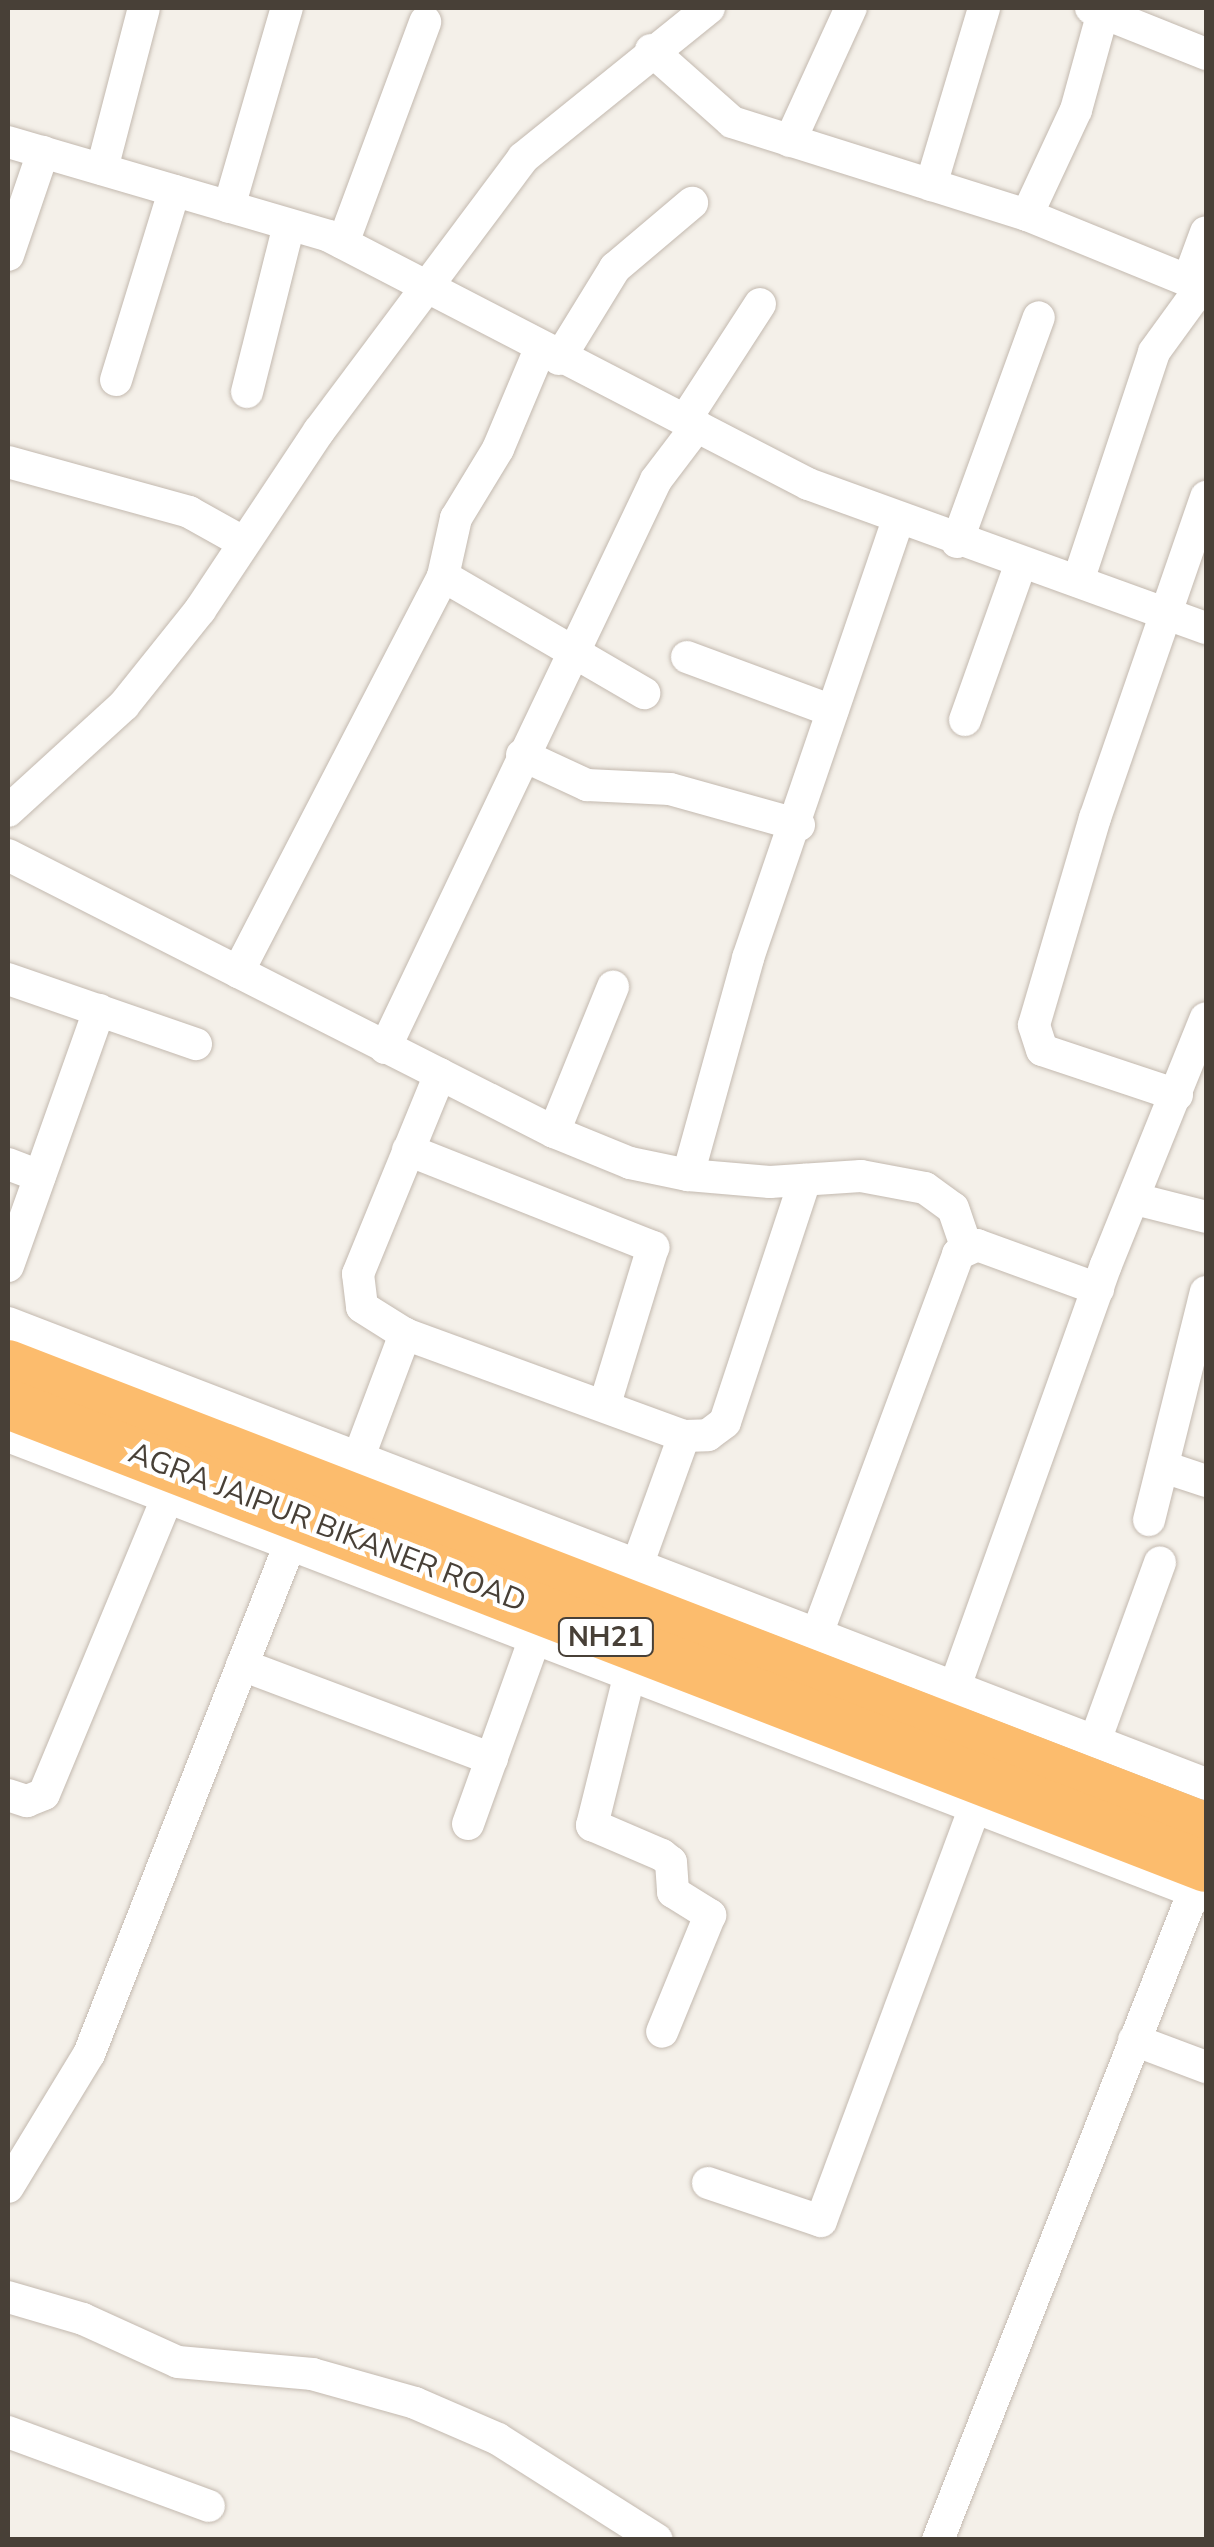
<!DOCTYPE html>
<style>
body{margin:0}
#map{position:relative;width:1214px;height:2547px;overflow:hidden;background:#f4f0e9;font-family:"Nunito Sans",sans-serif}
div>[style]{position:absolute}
.roads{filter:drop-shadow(0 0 2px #c3b9af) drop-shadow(0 0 2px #c3b9af)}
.minor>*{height:32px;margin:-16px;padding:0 16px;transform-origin:16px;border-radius:16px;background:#fff}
.highway>*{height:50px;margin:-25px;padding:0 25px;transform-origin:25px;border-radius:25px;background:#fcbc6d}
span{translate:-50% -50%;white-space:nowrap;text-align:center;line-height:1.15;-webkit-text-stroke:9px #fff;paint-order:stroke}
.shield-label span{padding:2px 8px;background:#fff;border:2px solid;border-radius:8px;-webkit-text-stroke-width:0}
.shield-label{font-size:28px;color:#484037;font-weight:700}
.street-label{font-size:30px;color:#484037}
.frame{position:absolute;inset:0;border:10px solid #484037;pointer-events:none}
</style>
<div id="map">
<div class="roads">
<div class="minor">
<div style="left:1091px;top:8px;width:124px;rotate:21.8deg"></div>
<div style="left:651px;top:50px;width:108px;rotate:41.6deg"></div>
<div style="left:732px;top:122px;width:309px;rotate:17.5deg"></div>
<div style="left:1027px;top:215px;width:193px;rotate:22.2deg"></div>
<div style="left:790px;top:141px;width:146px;rotate:-65.4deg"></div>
<div style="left:8px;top:142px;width:334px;rotate:16.3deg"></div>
<div style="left:329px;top:236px;width:539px;rotate:27.37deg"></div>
<div style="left:808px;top:484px;width:423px;rotate:19.9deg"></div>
<div style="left:102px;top:169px;width:166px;rotate:-75.4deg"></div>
<div style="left:931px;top:185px;width:185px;rotate:-73.3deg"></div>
<div style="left:229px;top:207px;width:207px;rotate:-73.8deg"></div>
<div style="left:1027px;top:215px;width:116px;rotate:-65deg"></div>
<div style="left:1076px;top:110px;width:102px;rotate:-74.6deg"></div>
<div style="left:343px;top:243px;width:236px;rotate:-69.6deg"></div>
<div style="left:8px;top:255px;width:109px;rotate:-71.2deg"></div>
<div style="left:1188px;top:281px;width:52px;rotate:-69.8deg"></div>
<div style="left:540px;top:349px;width:108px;rotate:112.8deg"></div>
<div style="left:498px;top:449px;width:81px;rotate:121.3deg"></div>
<div style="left:456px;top:518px;width:59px;rotate:102.6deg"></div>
<div style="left:443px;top:576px;width:233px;rotate:30.2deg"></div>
<div style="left:559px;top:359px;width:107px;rotate:-58.4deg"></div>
<div style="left:615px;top:268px;width:101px;rotate:-40.2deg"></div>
<div style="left:116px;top:380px;width:198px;rotate:-72.9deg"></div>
<div style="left:247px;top:392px;width:172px;rotate:-75.9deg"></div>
<div style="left:685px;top:420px;width:138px;rotate:-57.1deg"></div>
<div style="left:8px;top:462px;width:188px;rotate:15.4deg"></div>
<div style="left:189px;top:512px;width:62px;rotate:29.1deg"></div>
<div style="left:957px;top:542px;width:239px;rotate:-70deg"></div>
<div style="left:1078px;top:581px;width:241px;rotate:-71.6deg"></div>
<div style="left:1154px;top:352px;width:82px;rotate:-54deg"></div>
<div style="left:687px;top:657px;width:155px;rotate:20.4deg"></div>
<div style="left:965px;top:720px;width:167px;rotate:-70.4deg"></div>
<div style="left:522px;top:755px;width:72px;rotate:24.8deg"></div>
<div style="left:587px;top:785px;width:83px;rotate:2.8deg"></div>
<div style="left:670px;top:789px;width:134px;rotate:15.6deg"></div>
<div style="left:8px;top:811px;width:157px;rotate:-42.4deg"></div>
<div style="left:124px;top:705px;width:122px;rotate:-51.3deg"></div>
<div style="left:200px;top:610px;width:215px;rotate:-56.4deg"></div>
<div style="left:319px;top:431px;width:341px;rotate:-53.2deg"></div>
<div style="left:523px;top:158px;width:239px;rotate:-38.9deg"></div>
<div style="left:8px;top:855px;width:612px;rotate:26.9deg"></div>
<div style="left:554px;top:1132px;width:82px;rotate:22.2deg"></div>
<div style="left:630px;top:1163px;width:59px;rotate:11.7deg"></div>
<div style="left:688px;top:1175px;width:225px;rotate:-74.5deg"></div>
<div style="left:748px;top:958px;width:461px;rotate:-71.1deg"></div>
<div style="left:238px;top:972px;width:446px;rotate:-62.6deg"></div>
<div style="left:8px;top:979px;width:199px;rotate:19.1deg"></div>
<div style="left:385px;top:1048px;width:629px;rotate:-64.49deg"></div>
<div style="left:656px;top:480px;width:68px;rotate:-52.8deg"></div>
<div style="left:440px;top:1074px;width:216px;rotate:112.3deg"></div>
<div style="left:358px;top:1274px;width:33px;rotate:83deg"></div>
<div style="left:362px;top:1307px;width:51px;rotate:32.1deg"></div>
<div style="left:405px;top:1334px;width:297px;rotate:20.1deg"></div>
<div style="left:684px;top:1436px;width:138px;rotate:109.9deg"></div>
<div style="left:1177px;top:1095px;width:142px;rotate:-161.6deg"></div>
<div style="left:1042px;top:1050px;width:26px;rotate:-108deg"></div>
<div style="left:1034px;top:1025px;width:216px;rotate:-73.6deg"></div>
<div style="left:1095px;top:818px;width:340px;rotate:-70.9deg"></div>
<div style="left:554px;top:1132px;width:157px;rotate:-67.9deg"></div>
<div style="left:408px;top:1150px;width:264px;rotate:21.6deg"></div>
<div style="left:653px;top:1247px;width:164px;rotate:107deg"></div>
<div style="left:8px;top:1164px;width:34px;rotate:21deg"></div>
<div style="left:688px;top:1175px;width:82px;rotate:4.9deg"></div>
<div style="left:770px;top:1182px;width:91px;rotate:-3.8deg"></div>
<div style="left:861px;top:1176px;width:65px;rotate:10.6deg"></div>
<div style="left:925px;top:1188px;width:34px;rotate:36deg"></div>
<div style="left:953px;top:1208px;width:40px;rotate:71.1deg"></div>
<div style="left:1135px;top:1199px;width:73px;rotate:14.2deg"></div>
<div style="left:8px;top:1266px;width:272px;rotate:-70.4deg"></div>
<div style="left:8px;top:1323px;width:1284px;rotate:21.05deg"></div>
<div style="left:8px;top:1436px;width:1283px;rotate:21.01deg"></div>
<div style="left:684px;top:1436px;width:24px;rotate:-2deg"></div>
<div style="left:708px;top:1435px;width:21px;rotate:-37deg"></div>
<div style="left:725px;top:1422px;width:255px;rotate:-71.7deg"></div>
<div style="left:358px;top:1459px;width:134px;rotate:-69.4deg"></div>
<div style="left:1164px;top:1467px;width:44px;rotate:18.4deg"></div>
<div style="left:1149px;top:1520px;width:235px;rotate:-76deg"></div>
<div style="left:817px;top:1634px;width:405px;rotate:-69.6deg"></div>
<div style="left:958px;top:1254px;width:21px;rotate:-25deg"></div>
<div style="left:977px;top:1245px;width:129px;rotate:20deg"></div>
<div style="left:242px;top:1665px;width:267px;rotate:20.6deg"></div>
<div style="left:629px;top:1677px;width:153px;rotate:104deg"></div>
<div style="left:592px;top:1825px;width:76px;rotate:23.2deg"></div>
<div style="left:662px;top:1855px;width:11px;rotate:38deg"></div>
<div style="left:671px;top:1862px;width:30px;rotate:86deg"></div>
<div style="left:673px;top:1892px;width:44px;rotate:31.9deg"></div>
<div style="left:710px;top:1915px;width:126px;rotate:112.3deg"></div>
<div style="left:948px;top:1706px;width:468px;rotate:-70.3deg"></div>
<div style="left:1106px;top:1265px;width:266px;rotate:-68deg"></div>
<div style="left:1095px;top:1741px;width:190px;rotate:-70deg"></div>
<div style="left:8px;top:1795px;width:20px;rotate:18deg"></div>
<div style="left:27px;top:1801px;width:18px;rotate:-22deg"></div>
<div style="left:44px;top:1794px;width:341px;rotate:-67.4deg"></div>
<div style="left:468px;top:1824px;width:195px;rotate:-70.2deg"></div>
<div style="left:1134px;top:2040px;width:77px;rotate:20.6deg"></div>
<div style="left:708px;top:2183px;width:119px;rotate:18.6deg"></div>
<div style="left:821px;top:2221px;width:439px;rotate:-69.6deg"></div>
<div style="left:8px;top:2187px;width:156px;rotate:-58.7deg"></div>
<div style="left:89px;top:2054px;width:543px;rotate:-68.49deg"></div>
<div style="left:8px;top:2297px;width:78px;rotate:16.3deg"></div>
<div style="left:83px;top:2319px;width:104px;rotate:24.4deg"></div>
<div style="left:178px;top:2362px;width:135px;rotate:5.1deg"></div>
<div style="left:312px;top:2374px;width:107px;rotate:15.7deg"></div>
<div style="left:415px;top:2403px;width:90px;rotate:23.4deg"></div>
<div style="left:498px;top:2439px;width:188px;rotate:32.4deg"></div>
<div style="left:8px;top:2432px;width:214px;rotate:20.2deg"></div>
<div style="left:938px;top:2540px;width:698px;rotate:-68.47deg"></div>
</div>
<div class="highway">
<div style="left:8px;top:1365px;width:1284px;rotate:21.13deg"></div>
<div style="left:8px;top:1404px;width:1284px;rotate:21.13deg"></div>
</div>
</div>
<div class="shield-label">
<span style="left:606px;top:1637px">NH21</span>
</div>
<div class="street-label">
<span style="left:327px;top:1528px;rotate:21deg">AGRA JAIPUR BIKANER ROAD</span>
</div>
<div class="frame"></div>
</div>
